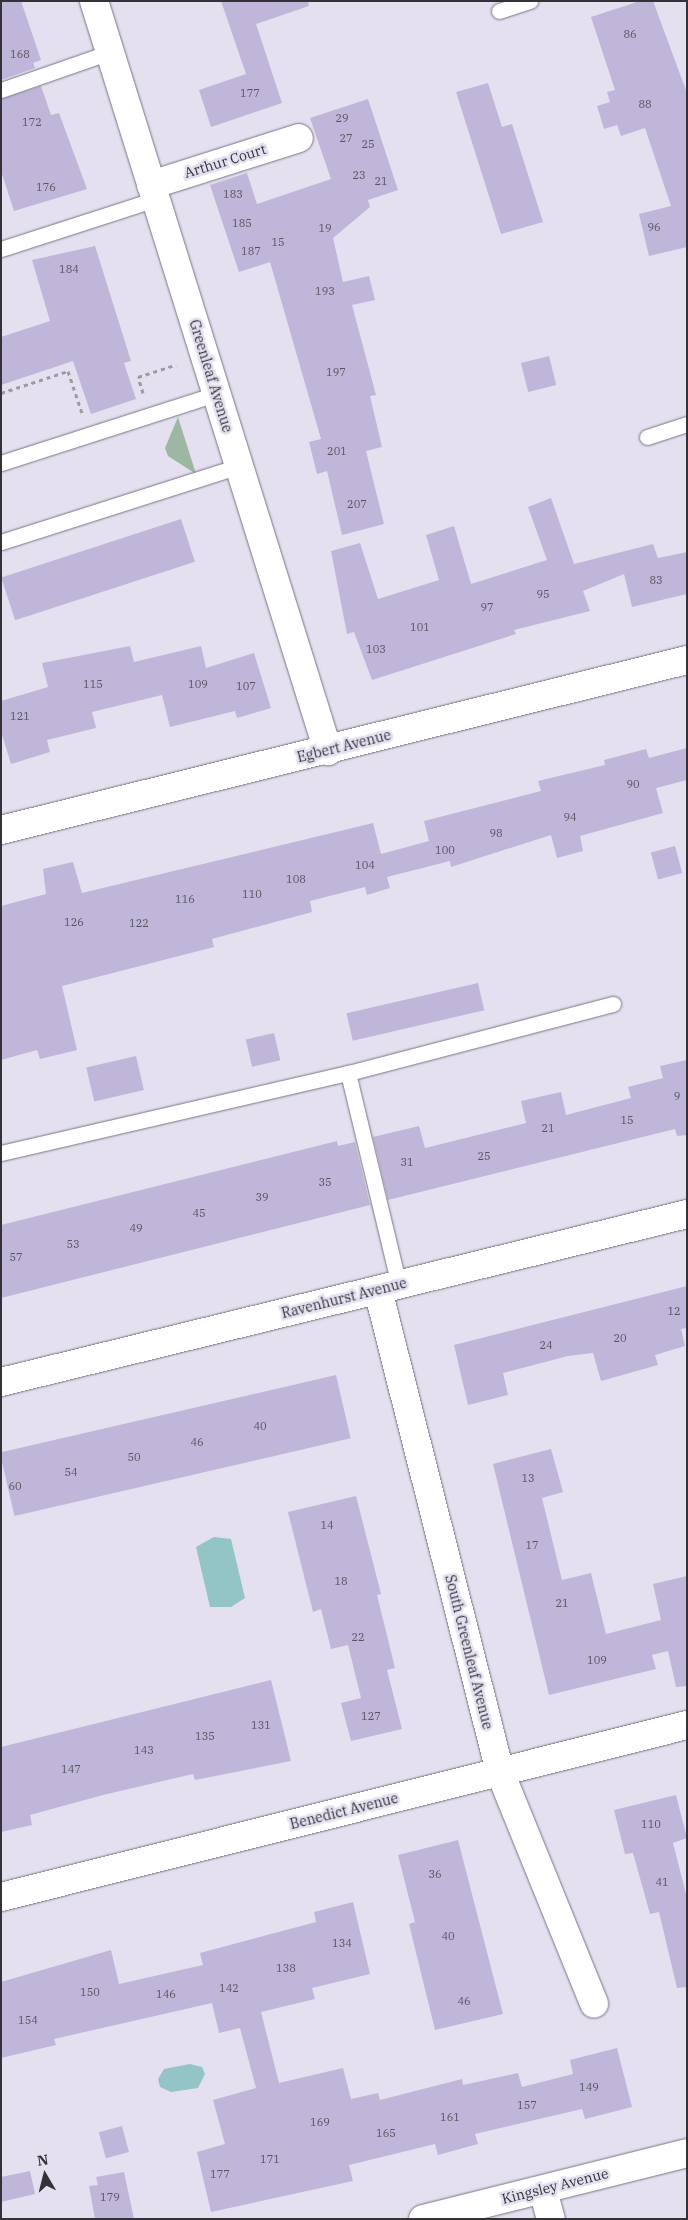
<!DOCTYPE html>
<style>
body{margin:0}
#map{position:relative;width:688px;height:2220px;overflow:hidden;background:#e4e0f0;font-family:"IBM Plex Serif",serif}
div>[style]{position:absolute}
.green>*{inset:0;background:#9db8a2}
.water>*{inset:0;background:#93c4c6}
.building>*{inset:0;background:#c0b6d9;transform-origin:0 0}
.path>*{height:3px;margin-top:-1.5px;transform-origin:0;background:repeating-linear-gradient(90deg,#9d9aa6 0 4px,transparent 0 8px)}
.roads{filter:drop-shadow(0 0 1px #797583) drop-shadow(0 0 1px #797583)}
.lane>*{height:15px;margin:-7.5px;padding:0 7.5px;transform-origin:7.5px;border-radius:7.5px;background:#fff}
.street>*{height:28px;margin:-14px;padding:0 14px;transform-origin:14px;border-radius:14px;background:#fff}
span{translate:-50% -50%;white-space:nowrap;text-align:center;line-height:1.15;-webkit-text-stroke:5px #e4e0f0;paint-order:stroke}
.number-label{font-size:11px;color:#575360}
.number-label span{-webkit-text-stroke-width:0}
.street-label{font-size:14px;color:#343238}
.frame{position:absolute;inset:0;border:2px solid #343238;pointer-events:none}
.north{position:absolute;left:20px;top:2150px;width:50px;height:50px;-webkit-text-stroke:4px #e4e0f0;paint-order:stroke;rotate:352deg;font-size:14px;font-weight:700;line-height:20px;text-align:center;color:#343238}
.north::after{content:'';display:block;margin:auto;width:18px;height:22px;background:#343238;clip-path:polygon(50% 0,100% 100%,50% 72%,0 100%)}
</style>
<div id="map">
<div class="green">
<div style="clip-path:polygon(178px 417px,196px 474px,168px 456px,165px 448px)"></div>
</div>
<div class="water">
<div style="clip-path:polygon(214px 1537px,231px 1539px,245px 1598px,231px 1607px,210px 1607px,196px 1547px)"></div>
<div style="clip-path:polygon(190px 2064px,202px 2067px,205px 2074px,198px 2088px,171px 2092px,160px 2087px,158px 2079px,164px 2069px)"></div>
</div>
<div class="building">
<div style="clip-path:polygon(1px 1px,21px 1px,41px 60px,33px 63px,35px 68px,1px 80px)"></div>
<div style="clip-path:polygon(221px 1px,308px 1px,309px 6px,256px 24px,282px 103px,211px 127px,199px 90px,246px 74px)"></div>
<div style="clip-path:polygon(640px 1px,653px 1px,687px 93px,687px 247px,649px 256px,639px 214px,671px 206px,645px 128px,621px 136px,617px 125px,604px 129px,597px 106px,610px 102px,607px 92px,615px 90px,591px 17px)"></div>
<div style="clip-path:polygon(488px 83px,502px 127px,512px 124px,543px 222px,501px 234px,456px 92px)"></div>
<div style="clip-path:polygon(41px 86px,51px 115px,59px 113px,87px 189px,14px 211px,1px 171px,1px 99px)"></div>
<div style="clip-path:polygon(368px 99px,398px 190px,368px 200px,370px 207px,333px 238px,343px 282px,369px 276px,375px 300px,352px 305px,376px 395px,370px 396px,382px 447px,366px 451px,384px 524px,342px 535px,327px 471px,317px 474px,309px 442px,321px 439px,270px 262px,239px 272px,210px 185px,247px 173px,257px 204px,331px 179px,310px 118px)"></div>
<div style="clip-path:polygon(95px 246px,131px 361px,124px 363px,136px 399px,91px 414px,73px 361px,1px 385px,1px 337px,50px 321px,32px 260px)"></div>
<div style="left:549px;top:356px;width:30px;height:29px;rotate:76deg"></div>
<div style="clip-path:polygon(551px 498px,574px 564px,653px 544px,658px 558px,687px 552px,687px 594px,632px 607px,624px 574px,583px 591px,590px 611px,514px 630px,516px 634px,372px 680px,354px 632px,347px 634px,331px 551px,360px 543px,378px 599px,439px 580px,426px 535px,454px 526px,471px 584px,547px 560px,528px 507px)"></div>
<div style="left:181px;top:519px;width:45px;height:189px;rotate:72deg"></div>
<div style="clip-path:polygon(130px 646px,134px 662px,201px 646px,206px 668px,254px 653px,271px 708px,237px 718px,235px 711px,170px 727px,162px 695px,92px 712px,96px 728px,47px 740px,50px 752px,11px 764px,1px 731px,1px 701px,48px 687px,42px 663px)"></div>
<div style="clip-path:polygon(687px 748px,687px 780px,656px 788px,663px 813px,580px 836px,583px 851px,557px 858px,551px 835px,451px 867px,450px 861px,387px 877px,390px 888px,367px 895px,365px 887px,310px 901px,312px 912px,212px 939px,214px 947px,62px 986px,77px 1050px,40px 1059px,37px 1050px,1px 1060px,1px 906px,46px 894px,43px 869px,73px 862px,82px 893px,373px 823px,381px 854px,429px 841px,424px 821px,541px 791px,538px 781px,605px 765px,604px 760px,646px 749px,649px 758px)"></div>
<div style="left:675px;top:846px;width:28px;height:25px;rotate:75deg"></div>
<div style="left:478px;top:983px;width:28px;height:135px;rotate:77deg"></div>
<div style="left:274px;top:1033px;width:28px;height:29px;rotate:77deg"></div>
<div style="left:136px;top:1056px;width:35px;height:51px;rotate:77deg"></div>
<div style="clip-path:polygon(687px 1060px,687px 1135px,677px 1136px,675px 1129px,388px 1200px,373px 1137px,419px 1126px,425px 1148px,526px 1123px,521px 1101px,561px 1092px,566px 1115px,631px 1098px,628px 1087px,663px 1078px,660px 1066px)"></div>
<div style="clip-path:polygon(337px 1141px,338px 1146px,355px 1142px,370px 1205px,1px 1298px,1px 1225px)"></div>
<div style="clip-path:polygon(687px 1286px,687px 1328px,681px 1329px,685px 1346px,655px 1355px,658px 1365px,601px 1381px,593px 1353px,568px 1356px,503px 1373px,508px 1395px,468px 1405px,454px 1345px)"></div>
<div style="left:336px;top:1375px;width:65px;height:345px;rotate:77deg"></div>
<div style="clip-path:polygon(551px 1449px,563px 1492px,542px 1498px,562px 1580px,591px 1573px,606px 1634px,661px 1620px,653px 1584px,687px 1576px,687px 1686px,676px 1687px,668px 1651px,652px 1655px,656px 1669px,549px 1695px,493px 1464px)"></div>
<div style="clip-path:polygon(356px 1496px,381px 1594px,377px 1595px,395px 1668px,387px 1670px,402px 1729px,351px 1741px,341px 1703px,361px 1698px,348px 1645px,331px 1649px,321px 1609px,313px 1612px,288px 1512px)"></div>
<div style="clip-path:polygon(271px 1680px,291px 1761px,195px 1780px,193px 1774px,103px 1795px,30px 1815px,32px 1825px,1px 1832px,1px 1747px)"></div>
<div style="clip-path:polygon(676px 1795px,687px 1838px,673px 1843px,687px 1898px,687px 1987px,677px 1988px,659px 1912px,650px 1914px,633px 1853px,625px 1854px,614px 1810px)"></div>
<div style="clip-path:polygon(458px 1840px,503px 2014px,435px 2030px,409px 1924px,415px 1922px,398px 1855px)"></div>
<div style="clip-path:polygon(353px 1902px,370px 1974px,312px 1988px,315px 1999px,261px 2012px,279px 2083px,343px 2068px,351px 2099px,378px 2093px,380px 2100px,462px 2079px,463px 2085px,518px 2073px,522px 2087px,573px 2074px,570px 2060px,617px 2048px,632px 2107px,585px 2119px,582px 2109px,475px 2134px,478px 2144px,438px 2155px,435px 2144px,349px 2165px,353px 2181px,211px 2212px,197px 2152px,225px 2144px,213px 2100px,256px 2088px,240px 2028px,219px 2033px,212px 2003px,54px 2039px,56px 2045px,1px 2058px,1px 1982px,111px 1950px,119px 1984px,203px 1965px,200px 1953px,316px 1922px,314px 1912px)"></div>
<div style="left:122px;top:2126px;width:27px;height:24px;rotate:75deg"></div>
<div style="clip-path:polygon(30px 2171px,35px 2194px,1px 2202px,1px 2177px)"></div>
<div style="clip-path:polygon(124px 2172px,134px 2219px,95px 2219px,89px 2186px,98px 2185px,96px 2177px)"></div>
</div>
<div class="path">
<div style="left:1px;top:393px;width:71px;rotate:-18.2deg"></div>
<div style="left:68px;top:371px;width:44px;rotate:71.6deg"></div>
<div style="left:143px;top:393px;width:17px;rotate:-107deg"></div>
<div style="left:138px;top:377px;width:40px;rotate:-18deg"></div>
</div>
<div class="roads">
<div class="lane">
<div style="left:499px;top:11px;width:33px;rotate:-18deg"></div>
<div style="left:1px;top:90px;width:115px;rotate:-19.2deg"></div>
<div style="left:1px;top:249px;width:163px;rotate:-17.9deg"></div>
<div style="left:647px;top:437px;width:42px;rotate:-18deg"></div>
<div style="left:1px;top:463px;width:226px;rotate:-17.8deg"></div>
<div style="left:1px;top:542px;width:250px;rotate:-17.7deg"></div>
<div style="left:348px;top:1073px;width:274px;rotate:-14.6deg"></div>
<div style="left:1px;top:1153px;width:356px;rotate:-13deg"></div>
<div style="left:348px;top:1073px;width:218px;rotate:76.5deg"></div>
</div>
<div class="street">
<div style="left:94px;top:1px;width:786px;rotate:72.67deg"></div>
<div style="left:151px;top:185px;width:155px;rotate:-17.6deg"></div>
<div style="left:1px;top:830px;width:707px;rotate:-13.92deg"></div>
<div style="left:378px;top:1290px;width:497px;rotate:75.8deg"></div>
<div style="left:500px;top:1772px;width:250px;rotate:67.9deg"></div>
<div style="left:1px;top:1382px;width:706px;rotate:-13.76deg"></div>
<div style="left:1px;top:1897px;width:707px;rotate:-14.08deg"></div>
<div style="left:543px;top:2190px;width:30px;rotate:75deg"></div>
<div style="left:423px;top:2219px;width:272px;rotate:-14deg"></div>
</div>
</div>
<div class="number-label">
<span style="left:630px;top:34px">86</span>
<span style="left:20px;top:54px">168</span>
<span style="left:250px;top:93px">177</span>
<span style="left:645px;top:104px">88</span>
<span style="left:342px;top:118px">29</span>
<span style="left:32px;top:122px">172</span>
<span style="left:346px;top:138px">27</span>
<span style="left:368px;top:144px">25</span>
<span style="left:359px;top:175px">23</span>
<span style="left:381px;top:181px">21</span>
<span style="left:46px;top:187px">176</span>
<span style="left:233px;top:194px">183</span>
<span style="left:242px;top:223px">185</span>
<span style="left:654px;top:227px">96</span>
<span style="left:325px;top:228px">19</span>
<span style="left:278px;top:242px">15</span>
<span style="left:251px;top:251px">187</span>
<span style="left:69px;top:269px">184</span>
<span style="left:325px;top:291px">193</span>
<span style="left:336px;top:372px">197</span>
<span style="left:337px;top:451px">201</span>
<span style="left:357px;top:504px">207</span>
<span style="left:656px;top:580px">83</span>
<span style="left:543px;top:594px">95</span>
<span style="left:487px;top:607px">97</span>
<span style="left:420px;top:627px">101</span>
<span style="left:376px;top:649px">103</span>
<span style="left:93px;top:684px">115</span>
<span style="left:198px;top:684px">109</span>
<span style="left:246px;top:686px">107</span>
<span style="left:20px;top:716px">121</span>
<span style="left:633px;top:784px">90</span>
<span style="left:570px;top:817px">94</span>
<span style="left:496px;top:833px">98</span>
<span style="left:445px;top:850px">100</span>
<span style="left:365px;top:865px">104</span>
<span style="left:296px;top:879px">108</span>
<span style="left:252px;top:894px">110</span>
<span style="left:185px;top:899px">116</span>
<span style="left:74px;top:922px">126</span>
<span style="left:139px;top:923px">122</span>
<span style="left:677px;top:1096px">9</span>
<span style="left:627px;top:1120px">15</span>
<span style="left:548px;top:1128px">21</span>
<span style="left:484px;top:1156px">25</span>
<span style="left:407px;top:1162px">31</span>
<span style="left:325px;top:1182px">35</span>
<span style="left:262px;top:1197px">39</span>
<span style="left:199px;top:1213px">45</span>
<span style="left:136px;top:1228px">49</span>
<span style="left:73px;top:1244px">53</span>
<span style="left:16px;top:1257px">57</span>
<span style="left:674px;top:1311px">12</span>
<span style="left:620px;top:1338px">20</span>
<span style="left:546px;top:1345px">24</span>
<span style="left:260px;top:1426px">40</span>
<span style="left:197px;top:1442px">46</span>
<span style="left:134px;top:1457px">50</span>
<span style="left:71px;top:1472px">54</span>
<span style="left:528px;top:1478px">13</span>
<span style="left:15px;top:1486px">60</span>
<span style="left:327px;top:1525px">14</span>
<span style="left:532px;top:1545px">17</span>
<span style="left:341px;top:1581px">18</span>
<span style="left:562px;top:1603px">21</span>
<span style="left:358px;top:1637px">22</span>
<span style="left:597px;top:1660px">109</span>
<span style="left:371px;top:1716px">127</span>
<span style="left:261px;top:1725px">131</span>
<span style="left:205px;top:1736px">135</span>
<span style="left:144px;top:1750px">143</span>
<span style="left:71px;top:1769px">147</span>
<span style="left:651px;top:1824px">110</span>
<span style="left:435px;top:1874px">36</span>
<span style="left:662px;top:1882px">41</span>
<span style="left:448px;top:1936px">40</span>
<span style="left:342px;top:1943px">134</span>
<span style="left:286px;top:1968px">138</span>
<span style="left:229px;top:1988px">142</span>
<span style="left:90px;top:1992px">150</span>
<span style="left:166px;top:1994px">146</span>
<span style="left:464px;top:2001px">46</span>
<span style="left:28px;top:2020px">154</span>
<span style="left:589px;top:2087px">149</span>
<span style="left:527px;top:2105px">157</span>
<span style="left:450px;top:2117px">161</span>
<span style="left:320px;top:2122px">169</span>
<span style="left:386px;top:2133px">165</span>
<span style="left:270px;top:2159px">171</span>
<span style="left:220px;top:2174px">177</span>
<span style="left:110px;top:2197px">179</span>
</div>
<div class="street-label">
<span style="left:225px;top:161px;rotate:-17deg">Arthur Court</span>
<span style="left:211px;top:376px;rotate:73deg">Greenleaf Avenue</span>
<span style="left:344px;top:746px;rotate:-14deg">Egbert Avenue</span>
<span style="left:344px;top:1298px;rotate:-14deg">Ravenhurst Avenue</span>
<span style="left:469px;top:1652px;rotate:76deg">South Greenleaf Avenue</span>
<span style="left:344px;top:1811px;rotate:-14deg">Benedict Avenue</span>
<span style="left:555px;top:2186px;rotate:-14deg">Kingsley Avenue</span>
</div>
<div class="frame"></div>
<div class="north">N</div>
</div>
